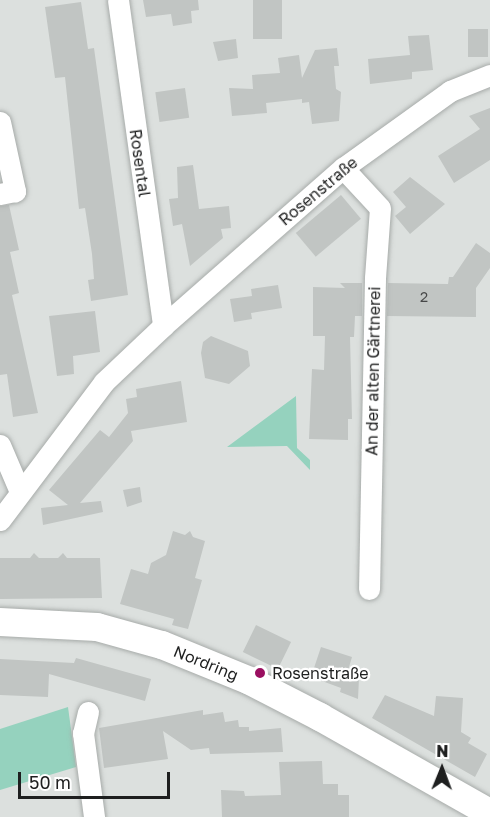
<!DOCTYPE html>
<meta charset="utf-8">
<style>
body{margin:0}
#map{position:relative;width:490px;height:817px;overflow:hidden;background:#dce0de;font-family:"Golos Text",sans-serif}
div>[style]{position:absolute}
.green>*{inset:0;background:#95d2be}
.building>*{inset:0;background:#c1c5c3;transform-origin:0 0}
.roads{filter:drop-shadow(0 0 2px #a7aba9) drop-shadow(0 0 2px #a7aba9)}
.street>*{height:21px;margin:-10.5px;padding:0 10.5px;transform-origin:10.5px;border-radius:10.5px;background:#fff}
.secondary>*{height:28px;margin:-14px;padding:0 14px;transform-origin:14px;border-radius:14px;background:#fff}
.dots>*{width:16px;height:16px;translate:-50% -50%;box-sizing:border-box;border:3px solid #fff;border-radius:50%}
span{translate:-50% -50%;white-space:nowrap;text-align:center;line-height:1.15;-webkit-text-stroke:4.5px #fff;paint-order:stroke}
.number-label{font-size:14px;color:#474848}
.number-label span{-webkit-text-stroke-width:0}
.street-label{font-size:16px;color:#1e1f1f}
.poi-label{font-size:16px;color:#1e1f1f}
.left{translate:0 -50%;text-align:left}
.north{position:absolute;left:412px;top:739px;width:60px;height:60px;-webkit-text-stroke:4px #fff;paint-order:stroke;rotate:1deg;font-size:16px;font-weight:700;line-height:24px;text-align:center;color:#1e1f1f}
.north::after{content:'';display:block;margin:auto;width:21px;height:27px;background:#1e1f1f;clip-path:polygon(50% 0,100% 100%,50% 72%,0 100%)}
.scale{position:absolute;left:18px;top:772px;width:152px;height:27px;box-sizing:border-box;border:3px solid #1e1f1f;border-top:0;padding-left:8px;font-size:18px;line-height:21px;white-space:nowrap;color:#1e1f1f;-webkit-text-stroke:4px #fff;paint-order:stroke}
</style>
<div id="map">
<div class="green">
<div style="clip-path:polygon(296px 396px,297px 448px,310px 460px,310px 470px,287px 446px,227px 447px)"></div>
<div style="clip-path:polygon(68px 707px,76px 767px,0 790px,0 729px)"></div>
</div>
<div class="building">
<div style="clip-path:polygon(143px 0,198px 0,199px 10px,191px 11px,192px 23px,173px 26px,171px 14px,146px 17px)"></div>
<div style="left:253px;top:0;width:29px;height:39px"></div>
<div style="clip-path:polygon(81px 2px,88px 49px,94px 48px,128px 295px,91px 301px,88px 280px,94px 279px,92px 254px,85px 208px,79px 209px,65px 77px,55px 78px,45px 7px)"></div>
<div style="left:468px;top:29px;width:20px;height:28px"></div>
<div style="clip-path:polygon(429px 35px,433px 70px,412px 72px,412px 79px,370px 84px,368px 59px,410px 55px,408px 36px)"></div>
<div style="clip-path:polygon(236px 39px,238px 58px,218px 61px,213px 42px)"></div>
<div style="clip-path:polygon(337px 48px,339px 66px,334px 66px,336px 89px,341px 92px,339px 121px,312px 124px,309px 102px,302px 103px,302px 99px,266px 103px,267px 113px,232px 116px,229px 88px,253px 89px,252px 75px,280px 73px,278px 58px,299px 55px,302px 78px,315px 50px)"></div>
<div style="left:185px;top:88px;width:30px;height:30px;rotate:82deg"></div>
<div style="clip-path:polygon(490px 108px,490px 160px,454px 183px,438px 156px,480px 129px,469px 116px)"></div>
<div style="clip-path:polygon(193px 165px,199px 209px,229px 206px,231px 228px,221px 229px,223px 238px,190px 266px,182px 224px,173px 226px,169px 199px,178px 198px,177px 167px)"></div>
<div style="clip-path:polygon(410px 177px,445px 204px,410px 234px,395px 216px,406px 207px,393px 192px)"></div>
<div style="left:341px;top:195px;width:31px;height:59px;rotate:50deg"></div>
<div style="clip-path:polygon(9px 205px,19px 250px,10px 252px,19px 293px,12px 295px,38px 413px,13px 417px,7px 374px,0 375px,0 206px)"></div>
<div style="clip-path:polygon(476px 243px,490px 253px,490px 268px,476px 288px,476px 317px,387px 316px,388px 283px,448px 284px,449px 277px,453px 277px)"></div>
<div style="clip-path:polygon(340px 283px,362px 283px,362px 316px,355px 316px,354px 337px,350px 337px,352px 419px,348px 419px,348px 440px,309px 439px,312px 369px,324px 370px,325px 336px,313px 336px,313px 287px,345px 288px)"></div>
<div style="clip-path:polygon(278px 285px,282px 308px,251px 313px,252px 319px,234px 322px,230px 299px,252px 296px,251px 289px)"></div>
<div style="clip-path:polygon(95px 311px,100px 352px,73px 356px,74px 374px,57px 376px,49px 316px)"></div>
<div style="clip-path:polygon(211px 336px,248px 351px,250px 366px,229px 384px,205px 378px,201px 353px,203px 342px)"></div>
<div style="clip-path:polygon(181px 381px,187px 422px,131px 431px,133px 441px,80px 503px,101px 501px,103px 512px,43px 525px,41px 508px,68px 505px,49px 490px,100px 430px,109px 437px,128px 413px,126px 399px,137px 397px,136px 389px)"></div>
<div style="clip-path:polygon(140px 487px,142px 502px,127px 507px,123px 490px)"></div>
<div style="clip-path:polygon(173px 531px,185px 535px,190px 531px,193px 537px,205px 541px,195px 578px,202px 580px,188px 629px,172px 625px,174px 619px,120px 604px,131px 569px,148px 574px,151px 563px,166px 555px)"></div>
<div style="clip-path:polygon(34px 553px,39px 558px,58px 558px,63px 553px,67px 558px,100px 558px,102px 598px,0 599px,0 558px,30px 558px)"></div>
<div style="left:256px;top:625px;width:39px;height:30px;rotate:26deg"></div>
<div style="clip-path:polygon(321px 647px,352px 657px,347px 674px,359px 678px,358px 699px,340px 692px,341px 688px,311px 677px)"></div>
<div style="clip-path:polygon(76px 658px,151px 679px,145px 701px,49px 674px,48px 697px,0 695px,0 659px,74px 663px)"></div>
<div style="clip-path:polygon(385px 695px,434px 716px,436px 696px,463px 698px,461px 732px,471px 738px,468px 743px,487px 754px,475px 777px,372px 718px)"></div>
<div style="clip-path:polygon(203px 710px,203px 715px,223px 712px,225px 722px,238px 720px,239px 727px,249px 727px,249px 731px,281px 728px,283px 752px,210px 754px,209px 748px,191px 750px,163px 731px,168px 759px,104px 768px,99px 728px)"></div>
<div style="clip-path:polygon(322px 761px,323px 784px,338px 784px,338px 795px,349px 795px,349px 817px,222px 817px,221px 790px,244px 791px,245px 796px,281px 795px,279px 762px)"></div>
</div>
<div class="roads">
<div class="street">
<div style="left:118px;top:0;width:329px;rotate:82.1deg"></div>
<div style="left:0;top:122px;width:71px;rotate:77.7deg"></div>
<div style="left:15px;top:191px;width:15px;rotate:169deg"></div>
<div style="left:343px;top:168px;width:54px;rotate:47.2deg"></div>
<div style="left:380px;top:208px;width:70px;rotate:94.1deg"></div>
<div style="left:375px;top:278px;width:311px;rotate:91.1deg"></div>
<div style="left:0;top:445px;width:51px;rotate:66.9deg"></div>
<div style="left:0;top:520px;width:173px;rotate:-53deg"></div>
<div style="left:104px;top:382px;width:81px;rotate:-43.5deg"></div>
<div style="left:163px;top:326px;width:240px;rotate:-41.3deg"></div>
<div style="left:343px;top:168px;width:132px;rotate:-35.7deg"></div>
<div style="left:450px;top:91px;width:43px;rotate:-21.8deg"></div>
<div style="left:88px;top:712px;width:22px;rotate:103deg"></div>
<div style="left:83px;top:733px;width:85px;rotate:82.5deg"></div>
</div>
<div class="secondary">
<div style="left:0;top:622px;width:97px;rotate:3deg"></div>
<div style="left:97px;top:627px;width:67px;rotate:15.5deg"></div>
<div style="left:162px;top:645px;width:95px;rotate:22.2deg"></div>
<div style="left:250px;top:681px;width:79px;rotate:27.2deg"></div>
<div style="left:320px;top:717px;width:195px;rotate:29.5deg"></div>
</div>
</div>
<div class="dots">
<div style="left:260px;top:673px;background:#9a0f60"></div>
</div>
<div class="number-label">
<span style="left:424px;top:297px">2</span>
</div>
<div class="street-label">
<span style="left:140px;top:163px;rotate:82deg">Rosental</span>
<span style="left:318px;top:191px;rotate:-40deg">Rosenstraße</span>
<span style="left:373px;top:371px;rotate:-89deg">An der alten Gärtnerei</span>
<span style="left:206px;top:663px;rotate:22deg">Nordring</span>
</div>
<div class="poi-label">
<span class="left" style="left:272px;top:673px">Rosenstraße</span>
</div>
<div class="north">N</div>
<div class="scale">50 m</div>
</div>
